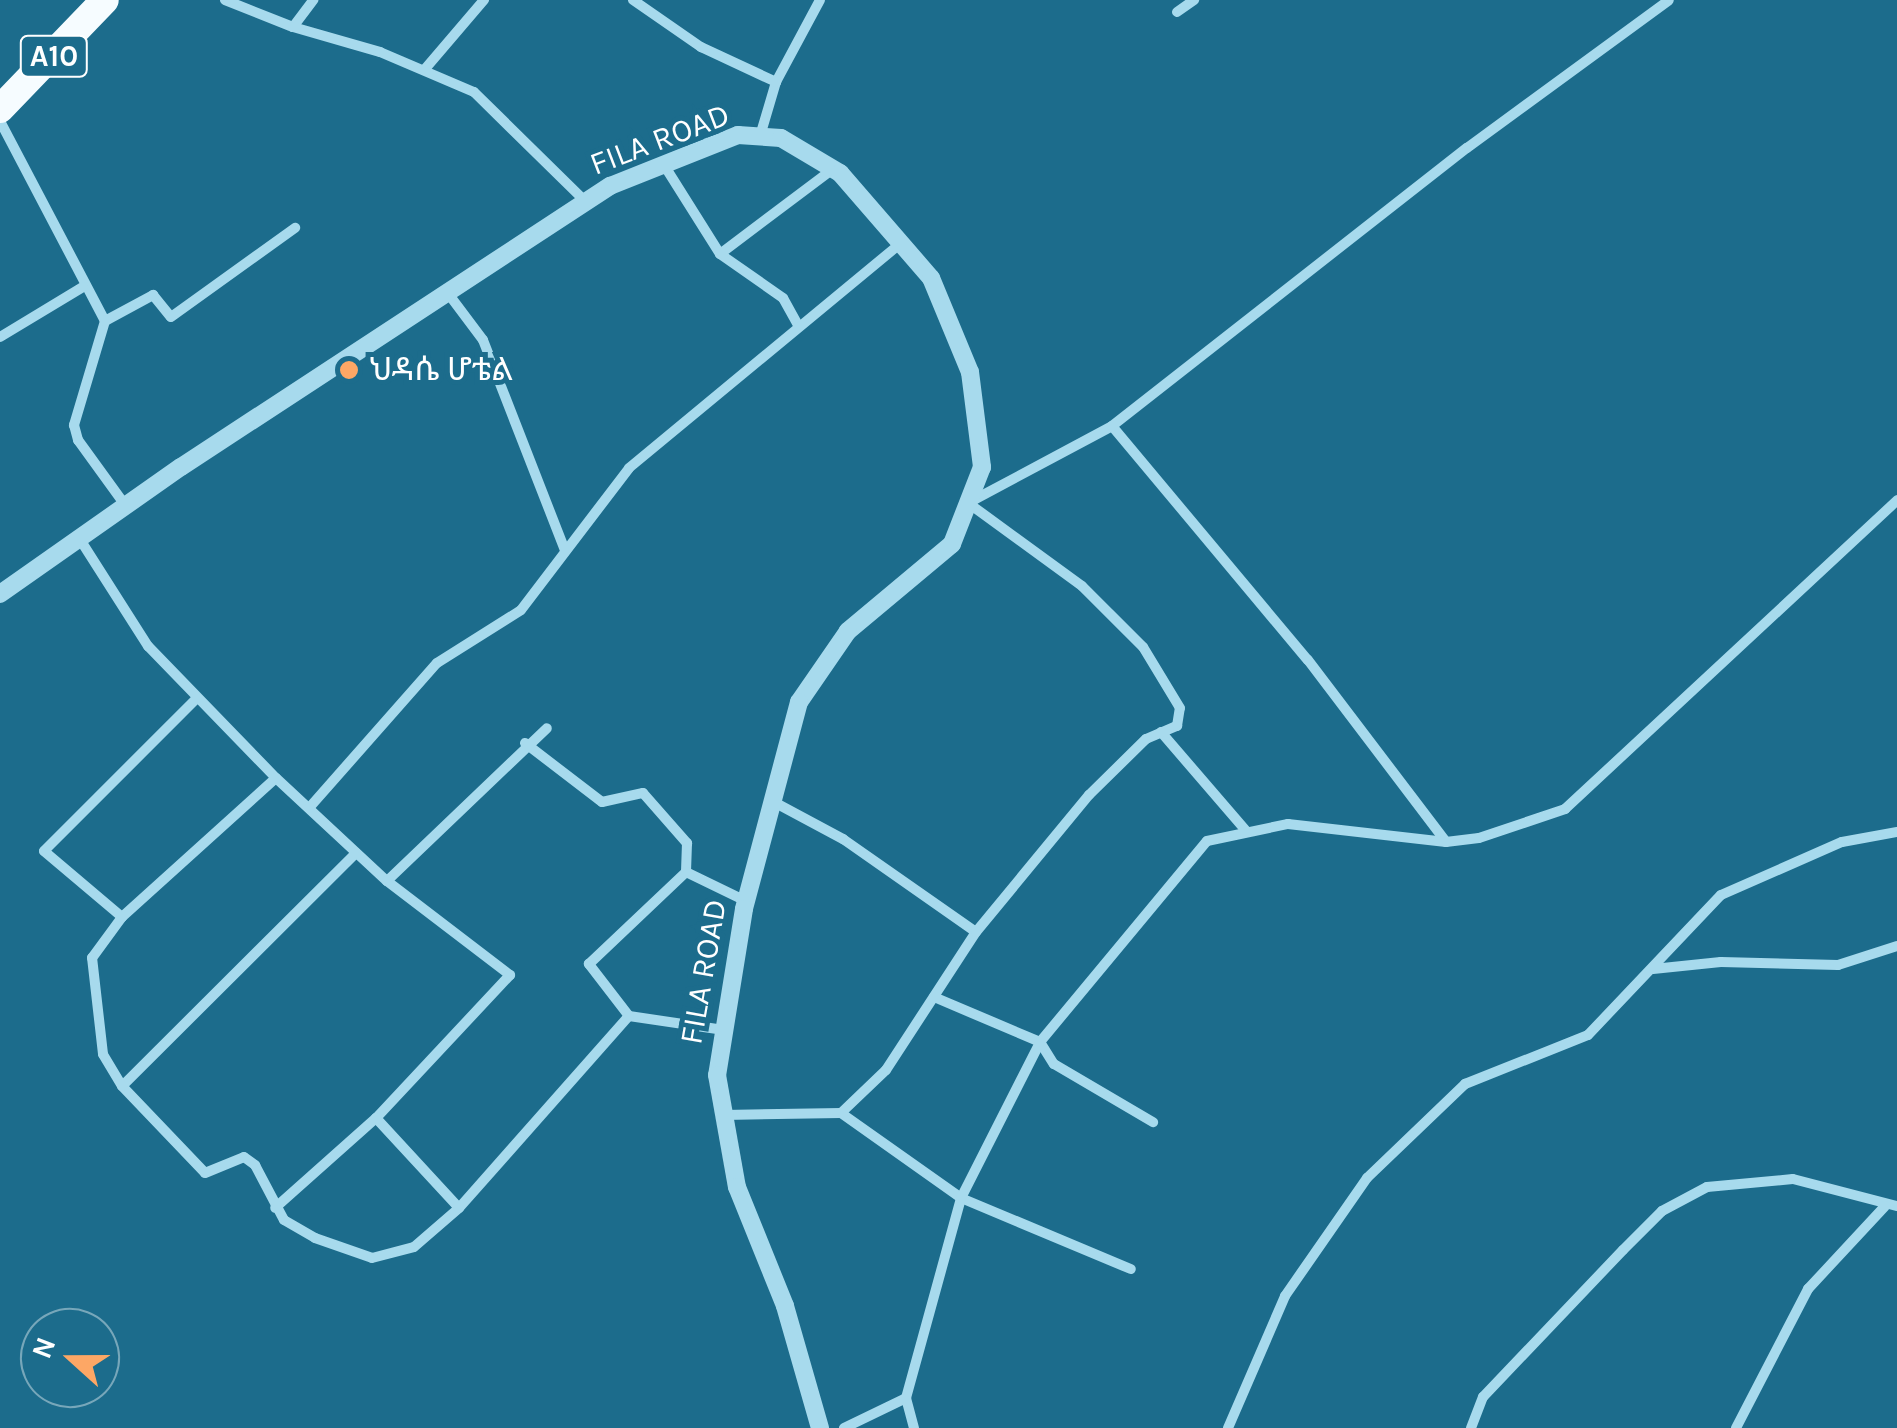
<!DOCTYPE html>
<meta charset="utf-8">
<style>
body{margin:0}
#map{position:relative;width:1897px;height:1428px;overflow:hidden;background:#1c6c8c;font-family:Karla,"Noto Sans Ethiopic",sans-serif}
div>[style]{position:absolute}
.minor>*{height:10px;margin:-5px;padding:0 5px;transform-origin:5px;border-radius:5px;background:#a7daed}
.tertiary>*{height:18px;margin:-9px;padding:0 9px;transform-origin:9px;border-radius:9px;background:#a7daed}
.trunk>*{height:28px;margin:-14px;padding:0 14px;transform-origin:14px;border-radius:14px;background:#f6fcff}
.dots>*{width:28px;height:28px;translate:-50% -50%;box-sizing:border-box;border:5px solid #1c6c8c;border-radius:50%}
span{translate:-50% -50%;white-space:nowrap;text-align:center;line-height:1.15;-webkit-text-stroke:10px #1c6c8c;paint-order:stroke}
.shield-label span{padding:2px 8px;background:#1c6c8c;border:2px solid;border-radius:8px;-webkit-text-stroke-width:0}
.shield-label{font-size:30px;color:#fff;font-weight:700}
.street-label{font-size:32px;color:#fff}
.poi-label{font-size:32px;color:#fff}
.left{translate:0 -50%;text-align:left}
.north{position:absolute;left:20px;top:1308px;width:100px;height:100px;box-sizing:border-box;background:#1c6c8c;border:2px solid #77a7ba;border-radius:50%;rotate:291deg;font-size:28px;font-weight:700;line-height:40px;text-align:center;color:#fff}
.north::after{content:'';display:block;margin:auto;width:35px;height:45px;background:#fda765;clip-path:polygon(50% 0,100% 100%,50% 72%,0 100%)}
</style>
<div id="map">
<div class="minor">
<div style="left:225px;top:0;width:73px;rotate:21.7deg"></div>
<div style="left:293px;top:27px;width:34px;rotate:-53deg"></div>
<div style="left:633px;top:0;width:83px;rotate:34.7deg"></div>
<div style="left:701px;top:47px;width:83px;rotate:25deg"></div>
<div style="left:1177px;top:12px;width:21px;rotate:-35deg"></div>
<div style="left:293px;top:27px;width:91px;rotate:16deg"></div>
<div style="left:380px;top:52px;width:102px;rotate:23.1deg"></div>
<div style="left:474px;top:92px;width:157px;rotate:44.5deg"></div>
<div style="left:425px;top:69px;width:91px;rotate:-49.5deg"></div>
<div style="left:0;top:121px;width:226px;rotate:62.3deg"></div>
<div style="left:105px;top:321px;width:109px;rotate:106.6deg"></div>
<div style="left:74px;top:425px;width:16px;rotate:75deg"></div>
<div style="left:78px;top:440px;width:80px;rotate:54.1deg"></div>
<div style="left:760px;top:136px;width:56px;rotate:-73.5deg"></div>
<div style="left:776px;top:82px;width:93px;rotate:-61.8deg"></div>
<div style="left:664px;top:165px;width:105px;rotate:57.8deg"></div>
<div style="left:720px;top:254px;width:77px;rotate:34.9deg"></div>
<div style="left:783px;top:298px;width:31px;rotate:61deg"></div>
<div style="left:720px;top:254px;width:141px;rotate:-37deg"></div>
<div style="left:447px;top:292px;width:60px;rotate:53.1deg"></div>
<div style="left:483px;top:340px;width:225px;rotate:68.7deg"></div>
<div style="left:105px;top:321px;width:55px;rotate:-28.4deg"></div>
<div style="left:153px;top:295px;width:28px;rotate:51deg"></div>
<div style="left:171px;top:317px;width:153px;rotate:-35.7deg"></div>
<div style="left:0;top:337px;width:97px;rotate:-31.1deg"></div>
<div style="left:1112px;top:426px;width:305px;rotate:50.1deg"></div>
<div style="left:1308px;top:660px;width:228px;rotate:52.8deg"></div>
<div style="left:81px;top:541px;width:125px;rotate:57.5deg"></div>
<div style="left:148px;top:646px;width:184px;rotate:45.9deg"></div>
<div style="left:276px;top:778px;width:151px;rotate:42.9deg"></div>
<div style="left:387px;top:881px;width:155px;rotate:37.4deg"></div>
<div style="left:510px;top:975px;width:196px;rotate:133.1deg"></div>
<div style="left:376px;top:1118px;width:135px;rotate:138.3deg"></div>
<div style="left:1161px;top:732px;width:132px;rotate:49.3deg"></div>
<div style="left:525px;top:743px;width:97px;rotate:37.5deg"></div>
<div style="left:602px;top:802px;width:42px;rotate:-12.4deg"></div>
<div style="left:643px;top:793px;width:67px;rotate:48.7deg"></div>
<div style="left:687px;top:843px;width:29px;rotate:92deg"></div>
<div style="left:772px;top:801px;width:81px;rotate:28.2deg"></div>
<div style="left:843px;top:839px;width:162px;rotate:35deg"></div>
<div style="left:309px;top:808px;width:193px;rotate:-48.6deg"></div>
<div style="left:437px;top:663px;width:99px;rotate:-32.2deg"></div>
<div style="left:521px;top:610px;width:178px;rotate:-52.7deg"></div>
<div style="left:629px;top:468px;width:353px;rotate:-39.6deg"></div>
<div style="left:356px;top:853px;width:330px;rotate:135.1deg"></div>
<div style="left:122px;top:1086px;width:120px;rotate:46.3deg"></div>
<div style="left:205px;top:1173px;width:42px;rotate:-22.3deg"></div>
<div style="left:244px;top:1157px;width:14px;rotate:36deg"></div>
<div style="left:255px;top:1165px;width:62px;rotate:62.2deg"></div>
<div style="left:284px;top:1220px;width:36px;rotate:30deg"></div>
<div style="left:315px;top:1238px;width:60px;rotate:19.3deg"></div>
<div style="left:372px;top:1258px;width:43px;rotate:-14.7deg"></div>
<div style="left:414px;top:1247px;width:60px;rotate:-40.9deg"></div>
<div style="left:459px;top:1208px;width:256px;rotate:-48.5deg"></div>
<div style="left:629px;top:1016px;width:96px;rotate:8.4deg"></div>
<div style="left:387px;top:881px;width:221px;rotate:-43.7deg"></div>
<div style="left:122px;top:917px;width:102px;rotate:-139.8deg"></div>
<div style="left:44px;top:851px;width:216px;rotate:-45deg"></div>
<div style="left:1653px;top:969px;width:68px;rotate:-5.9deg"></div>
<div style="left:1721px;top:962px;width:117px;rotate:1.5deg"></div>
<div style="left:1838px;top:965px;width:62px;rotate:-17.9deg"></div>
<div style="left:934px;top:997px;width:115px;rotate:23deg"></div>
<div style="left:1040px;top:1042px;width:26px;rotate:58deg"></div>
<div style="left:1054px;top:1064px;width:115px;rotate:30.4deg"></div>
<div style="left:629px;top:1016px;width:66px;rotate:-127.6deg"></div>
<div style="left:589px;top:964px;width:134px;rotate:-43.5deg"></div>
<div style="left:686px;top:872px;width:67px;rotate:25.8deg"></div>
<div style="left:122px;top:1086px;width:37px;rotate:-121deg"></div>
<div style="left:103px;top:1054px;width:97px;rotate:-96.5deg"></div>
<div style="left:92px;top:958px;width:51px;rotate:-53.8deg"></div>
<div style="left:122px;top:917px;width:207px;rotate:-42.1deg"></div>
<div style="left:841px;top:1113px;width:147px;rotate:35.3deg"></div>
<div style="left:961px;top:1198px;width:184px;rotate:22.7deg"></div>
<div style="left:724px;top:1115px;width:117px;rotate:-1deg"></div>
<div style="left:841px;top:1113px;width:62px;rotate:-43.7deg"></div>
<div style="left:886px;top:1070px;width:165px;rotate:-56.9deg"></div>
<div style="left:976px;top:932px;width:178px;rotate:-50.5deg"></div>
<div style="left:1089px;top:795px;width:80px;rotate:-44.5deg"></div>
<div style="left:1146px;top:739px;width:34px;rotate:-23deg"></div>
<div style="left:1177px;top:726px;width:18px;rotate:-81deg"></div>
<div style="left:1180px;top:708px;width:71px;rotate:-121.2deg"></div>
<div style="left:1143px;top:647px;width:86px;rotate:-135deg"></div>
<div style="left:1082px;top:586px;width:141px;rotate:-143.9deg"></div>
<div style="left:968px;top:503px;width:163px;rotate:-28.1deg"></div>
<div style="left:1112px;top:426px;width:451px;rotate:-38.1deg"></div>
<div style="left:1467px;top:148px;width:250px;rotate:-36.2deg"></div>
<div style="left:376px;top:1118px;width:122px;rotate:47.3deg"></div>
<div style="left:844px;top:1428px;width:69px;rotate:-25.8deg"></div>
<div style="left:914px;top:1428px;width:31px;rotate:-105deg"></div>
<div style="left:906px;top:1398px;width:207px;rotate:-74.6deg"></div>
<div style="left:961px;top:1198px;width:175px;rotate:-63.1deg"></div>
<div style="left:1040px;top:1042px;width:261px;rotate:-50.3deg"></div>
<div style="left:1207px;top:841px;width:83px;rotate:-11.9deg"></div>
<div style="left:1288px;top:824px;width:159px;rotate:6.5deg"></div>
<div style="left:1446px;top:842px;width:33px;rotate:-7deg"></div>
<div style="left:1479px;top:838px;width:91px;rotate:-18.6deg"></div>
<div style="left:1565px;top:809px;width:454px;rotate:-42.9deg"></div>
<div style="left:1228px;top:1428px;width:144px;rotate:-66.6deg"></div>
<div style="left:1285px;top:1296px;width:144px;rotate:-55.2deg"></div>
<div style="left:1367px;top:1178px;width:136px;rotate:-43.8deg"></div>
<div style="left:1465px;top:1084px;width:132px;rotate:-21.7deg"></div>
<div style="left:1588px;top:1035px;width:193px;rotate:-46.5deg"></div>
<div style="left:1721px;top:895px;width:132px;rotate:-23.7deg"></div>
<div style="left:1842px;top:842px;width:56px;rotate:-10.3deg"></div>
<div style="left:1471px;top:1428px;width:33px;rotate:-69deg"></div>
<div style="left:1483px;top:1397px;width:203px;rotate:-46.4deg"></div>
<div style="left:1623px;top:1250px;width:55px;rotate:-45deg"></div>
<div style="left:1662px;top:1211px;width:51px;rotate:-28.1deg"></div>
<div style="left:1707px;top:1187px;width:86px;rotate:-5.3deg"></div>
<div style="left:1793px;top:1179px;width:107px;rotate:14.6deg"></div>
<div style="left:1736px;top:1428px;width:157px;rotate:-62.6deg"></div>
<div style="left:1808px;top:1289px;width:113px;rotate:-47.1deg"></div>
</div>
<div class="tertiary">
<div style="left:0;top:594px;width:221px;rotate:-35.1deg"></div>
<div style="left:181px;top:467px;width:513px;rotate:-33.23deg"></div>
<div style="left:610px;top:186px;width:138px;rotate:-21.7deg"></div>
<div style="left:738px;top:135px;width:43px;rotate:4deg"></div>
<div style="left:781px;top:138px;width:69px;rotate:30.7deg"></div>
<div style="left:840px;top:173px;width:139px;rotate:49.1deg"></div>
<div style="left:931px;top:278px;width:102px;rotate:67.5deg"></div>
<div style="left:970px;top:372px;width:96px;rotate:82.8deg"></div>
<div style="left:982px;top:467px;width:83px;rotate:111.3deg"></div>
<div style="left:952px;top:544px;width:136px;rotate:140.1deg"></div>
<div style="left:848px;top:631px;width:86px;rotate:124.6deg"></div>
<div style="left:799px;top:702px;width:214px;rotate:104.9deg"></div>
<div style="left:744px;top:909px;width:168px;rotate:99.2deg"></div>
<div style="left:717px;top:1075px;width:114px;rotate:79.9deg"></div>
<div style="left:737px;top:1187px;width:128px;rotate:68deg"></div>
<div style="left:785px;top:1306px;width:127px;rotate:74deg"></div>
</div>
<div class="trunk">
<div style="left:0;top:109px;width:151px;rotate:-46.1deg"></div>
</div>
<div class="dots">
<div style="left:349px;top:370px;background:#fda765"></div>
</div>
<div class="shield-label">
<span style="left:54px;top:56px">A10</span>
</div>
<div class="street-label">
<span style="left:660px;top:140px;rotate:-21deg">FILA ROAD</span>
<span style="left:704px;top:972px;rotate:-80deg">FILA ROAD</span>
</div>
<div class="poi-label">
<span class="left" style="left:369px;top:370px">ህዳሴ ሆቴል</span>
</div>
<div class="north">N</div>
</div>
